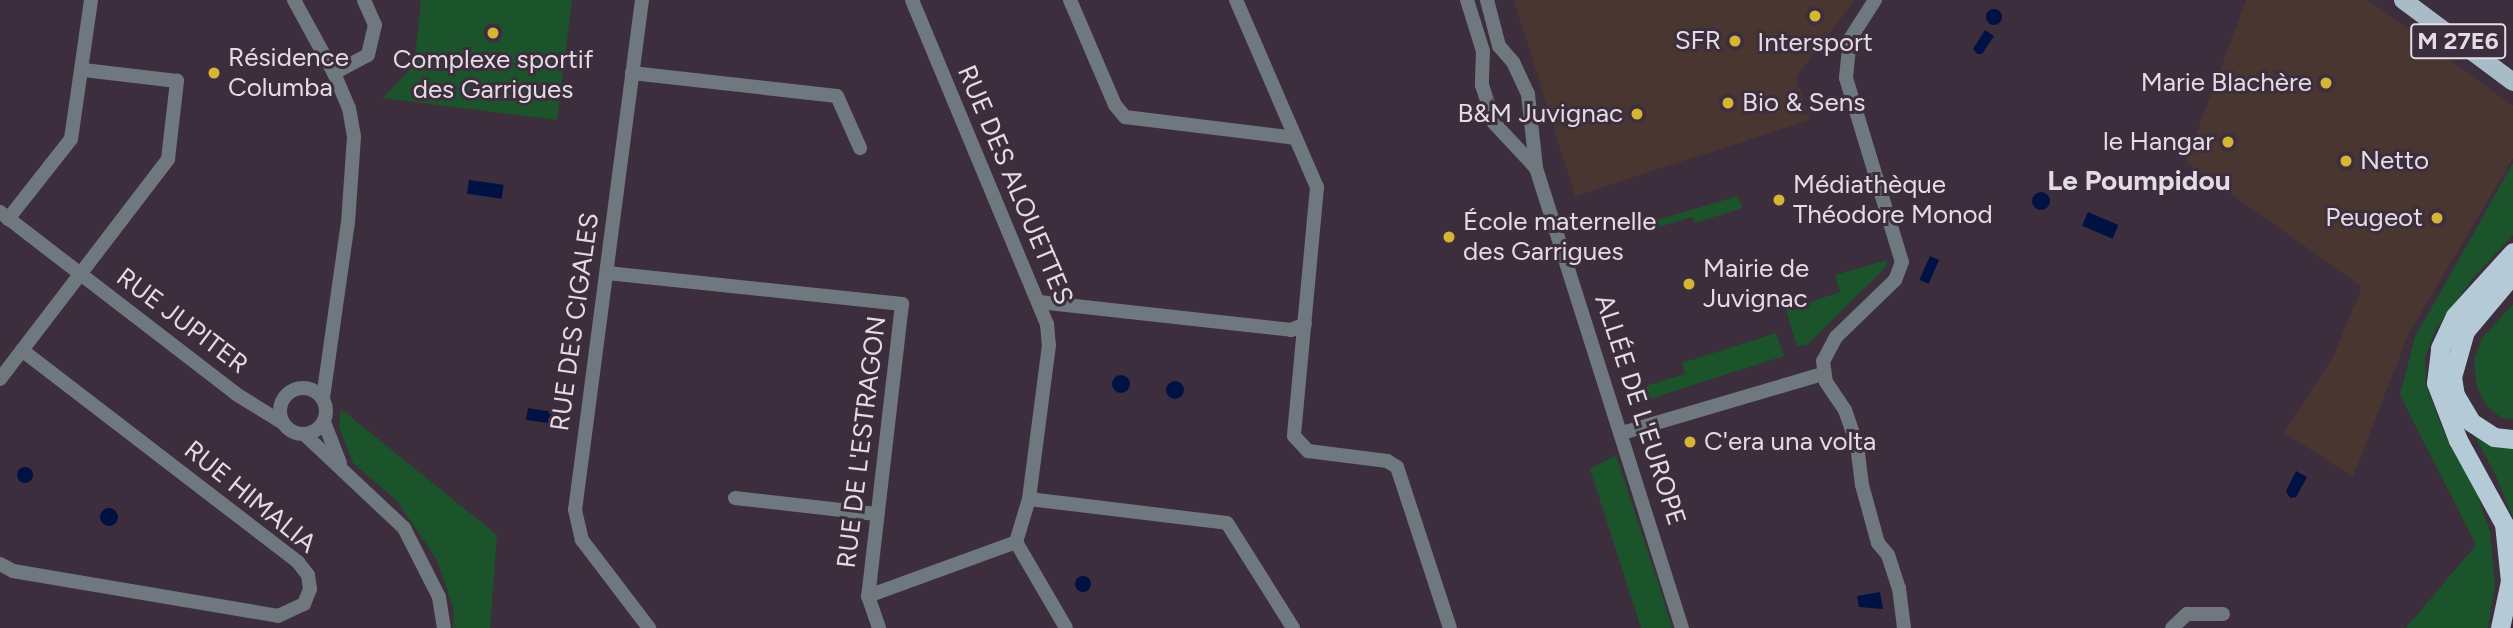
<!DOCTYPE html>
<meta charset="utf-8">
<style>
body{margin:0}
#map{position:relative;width:2513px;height:628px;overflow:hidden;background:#3c2e3d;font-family:Figtree,sans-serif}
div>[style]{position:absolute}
.commercial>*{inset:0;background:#4a3630}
.green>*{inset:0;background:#1b532a}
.water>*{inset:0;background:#001244;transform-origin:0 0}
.round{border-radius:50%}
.minor>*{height:14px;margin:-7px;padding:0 7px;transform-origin:7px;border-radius:7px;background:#6f787e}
.minor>.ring{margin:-7px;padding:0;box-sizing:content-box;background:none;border:14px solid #6f787e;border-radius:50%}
.tertiary>*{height:14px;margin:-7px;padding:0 7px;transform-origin:7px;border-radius:7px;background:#6f787e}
.primary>*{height:18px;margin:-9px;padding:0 9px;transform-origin:9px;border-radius:9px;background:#a8bcc7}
.trunk>*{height:19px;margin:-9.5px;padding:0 9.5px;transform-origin:9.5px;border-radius:9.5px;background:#b4cad6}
.dots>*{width:19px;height:19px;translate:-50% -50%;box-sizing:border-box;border:4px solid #3c2e3d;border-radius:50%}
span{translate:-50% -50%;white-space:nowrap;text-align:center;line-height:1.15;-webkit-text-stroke:6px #3c2e3d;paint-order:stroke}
.shield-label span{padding:2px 5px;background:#3c2e3d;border:2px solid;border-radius:5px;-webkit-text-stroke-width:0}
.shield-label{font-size:24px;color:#e4dbe4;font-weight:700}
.poi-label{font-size:26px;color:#e4dbe4}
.right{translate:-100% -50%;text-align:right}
.left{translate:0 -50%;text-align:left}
.street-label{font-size:26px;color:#e4dbe4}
.neighbourhood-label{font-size:28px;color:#e4dbe4;font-weight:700}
</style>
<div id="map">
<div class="commercial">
<div style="clip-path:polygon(1514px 0,1855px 0,1796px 77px,1810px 120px,1575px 196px)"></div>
<div style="clip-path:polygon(2246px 0,2368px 0,2513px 106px,2513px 158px,2409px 333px,2353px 476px,2284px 433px,2334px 355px,2362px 287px,2186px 162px)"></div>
</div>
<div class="green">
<div style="clip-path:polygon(421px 0,572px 0,557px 120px,383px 98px,414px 65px)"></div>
<div style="clip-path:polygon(2513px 163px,2513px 235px,2473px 278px,2436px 329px,2425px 358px,2426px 385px,2442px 428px,2475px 488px,2490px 532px,2495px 585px,2488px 628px,2406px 628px,2476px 545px,2400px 395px,2415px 337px)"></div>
<div style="clip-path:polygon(1738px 196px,1742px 208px,1695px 223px,1692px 217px,1642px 232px,1640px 225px)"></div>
<div style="clip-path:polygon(1887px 260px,1886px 267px,1807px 345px,1797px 346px,1786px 310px,1840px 292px,1835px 275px)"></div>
<div style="clip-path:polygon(2513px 304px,2513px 419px,2502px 418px,2486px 405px,2477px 387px,2474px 360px,2482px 338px)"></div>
<div style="clip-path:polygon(1776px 333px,1784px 356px,1643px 401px,1639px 388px,1685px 374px,1682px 363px)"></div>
<div style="clip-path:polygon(341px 409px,497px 535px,490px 628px,453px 628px,454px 611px,437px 560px,397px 501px,353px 463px,339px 427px)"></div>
<div style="clip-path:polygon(2465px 418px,2513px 444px,2513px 518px,2495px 474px)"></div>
<div style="clip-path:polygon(1616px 455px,1660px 588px,1672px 628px,1641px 628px,1590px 469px)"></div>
</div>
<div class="water">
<div class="round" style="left:1986px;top:9px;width:16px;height:16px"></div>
<div style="clip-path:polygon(1985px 30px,1994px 36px,1982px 54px,1977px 54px,1973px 49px)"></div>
<div style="left:469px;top:180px;width:35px;height:14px;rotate:8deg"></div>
<div class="round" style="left:2032px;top:192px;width:18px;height:18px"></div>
<div style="left:2088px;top:212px;width:33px;height:15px;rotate:23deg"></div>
<div style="left:1930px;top:256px;width:10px;height:26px;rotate:24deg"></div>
<div class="round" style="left:1112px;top:375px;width:18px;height:18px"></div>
<div class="round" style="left:1166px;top:381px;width:18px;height:18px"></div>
<div style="clip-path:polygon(528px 408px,553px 412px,553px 416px,549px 423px,526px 420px)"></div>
<div class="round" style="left:17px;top:467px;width:16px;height:16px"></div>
<div style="clip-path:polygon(2296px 471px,2307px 477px,2296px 497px,2290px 498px,2286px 491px)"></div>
<div class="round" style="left:100px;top:508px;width:18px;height:18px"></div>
<div class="round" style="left:1075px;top:576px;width:16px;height:16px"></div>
<div style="clip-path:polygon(1880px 592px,1883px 609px,1859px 607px,1857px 596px)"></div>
</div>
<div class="minor">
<div style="left:294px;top:0;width:83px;rotate:61.3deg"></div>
<div style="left:334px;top:73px;width:38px;rotate:67deg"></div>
<div style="left:349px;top:108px;width:29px;rotate:80deg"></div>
<div style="left:354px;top:137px;width:85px;rotate:94deg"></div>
<div style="left:348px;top:222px;width:178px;rotate:98.1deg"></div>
<div style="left:642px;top:0;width:514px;rotate:97.48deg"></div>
<div style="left:575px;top:510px;width:31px;rotate:77deg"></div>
<div style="left:582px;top:540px;width:111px;rotate:52.7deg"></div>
<div style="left:912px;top:0;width:351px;rotate:67.4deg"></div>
<div style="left:1047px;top:324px;width:21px;rotate:85deg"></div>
<div style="left:1049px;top:345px;width:155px;rotate:97.4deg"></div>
<div style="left:1029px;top:499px;width:45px;rotate:106.8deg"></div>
<div style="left:1016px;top:542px;width:99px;rotate:59.8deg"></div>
<div style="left:1070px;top:0;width:114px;rotate:66.8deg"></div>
<div style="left:1115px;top:105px;width:16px;rotate:50deg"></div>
<div style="left:1125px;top:117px;width:172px;rotate:7deg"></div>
<div style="left:1236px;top:0;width:204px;rotate:66.6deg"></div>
<div style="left:1317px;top:187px;width:250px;rotate:95.3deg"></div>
<div style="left:1294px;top:436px;width:21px;rotate:47deg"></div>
<div style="left:1308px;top:451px;width:80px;rotate:7.2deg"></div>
<div style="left:1387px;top:461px;width:12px;rotate:31deg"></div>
<div style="left:1397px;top:467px;width:169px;rotate:71.8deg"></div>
<div style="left:1875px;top:0;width:46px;rotate:122.7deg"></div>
<div style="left:1850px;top:39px;width:39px;rotate:96deg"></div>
<div style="left:1846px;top:78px;width:192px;rotate:73.1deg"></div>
<div style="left:1902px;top:262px;width:19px;rotate:111deg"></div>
<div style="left:1895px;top:280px;width:82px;rotate:136deg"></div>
<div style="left:1836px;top:337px;width:27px;rotate:118deg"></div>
<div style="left:1823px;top:361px;width:21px;rotate:82deg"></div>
<div style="left:1826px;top:382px;width:34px;rotate:56deg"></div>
<div style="left:1845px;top:410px;width:37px;rotate:71deg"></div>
<div style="left:1857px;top:445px;width:40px;rotate:82.9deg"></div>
<div style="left:1862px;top:485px;width:60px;rotate:74.6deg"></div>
<div style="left:1878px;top:543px;width:16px;rotate:50deg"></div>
<div style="left:1888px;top:555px;width:35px;rotate:72deg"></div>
<div style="left:1899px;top:588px;width:40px;rotate:82.9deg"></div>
<div style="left:334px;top:73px;width:38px;rotate:-28deg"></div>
<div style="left:368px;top:55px;width:31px;rotate:-77deg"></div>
<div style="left:375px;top:25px;width:27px;rotate:-114deg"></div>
<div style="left:632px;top:73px;width:206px;rotate:6.4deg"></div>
<div style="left:837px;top:96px;width:57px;rotate:66.1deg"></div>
<div style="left:0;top:212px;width:298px;rotate:37.6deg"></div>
<div style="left:236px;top:394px;width:55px;rotate:31.7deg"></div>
<div style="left:8px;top:219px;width:102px;rotate:-51.8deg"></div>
<div style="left:71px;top:139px;width:140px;rotate:-81.8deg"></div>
<div style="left:607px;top:273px;width:297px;rotate:6deg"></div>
<div style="left:902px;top:304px;width:294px;rotate:96.6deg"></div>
<div style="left:868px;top:596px;width:34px;rotate:71deg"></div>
<div style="left:1039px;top:302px;width:254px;rotate:6.3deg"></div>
<div style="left:1291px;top:330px;width:15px;rotate:-23deg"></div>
<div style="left:0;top:379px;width:277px;rotate:-52.6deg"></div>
<div style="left:168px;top:159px;width:79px;rotate:-83.4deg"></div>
<div style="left:177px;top:81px;width:94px;rotate:-173.3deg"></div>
<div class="ring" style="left:280px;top:388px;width:32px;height:32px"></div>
<div style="left:324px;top:422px;width:44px;rotate:68.7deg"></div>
<div style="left:1622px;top:433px;width:209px;rotate:-16.4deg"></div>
<div style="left:304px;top:434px;width:137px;rotate:43.2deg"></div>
<div style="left:404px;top:528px;width:77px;rotate:63.1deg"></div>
<div style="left:439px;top:597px;width:31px;rotate:81deg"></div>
<div style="left:735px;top:498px;width:142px;rotate:6.5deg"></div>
<div style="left:1029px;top:499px;width:199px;rotate:6.9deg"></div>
<div style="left:1227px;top:523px;width:124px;rotate:57.8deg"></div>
<div style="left:0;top:564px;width:15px;rotate:28deg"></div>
<div style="left:13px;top:571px;width:269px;rotate:9.6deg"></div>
<div style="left:278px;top:616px;width:29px;rotate:-25deg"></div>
<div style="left:304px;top:604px;width:16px;rotate:-68deg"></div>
<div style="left:310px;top:589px;width:14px;rotate:-98deg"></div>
<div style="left:308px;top:575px;width:16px;rotate:-128deg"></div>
<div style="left:298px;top:562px;width:348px;rotate:-142.5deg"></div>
<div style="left:868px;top:596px;width:158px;rotate:-20deg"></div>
<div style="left:2172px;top:628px;width:21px;rotate:-43deg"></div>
<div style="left:2187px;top:614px;width:36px"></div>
</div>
<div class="tertiary">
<div style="left:1467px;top:0;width:53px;rotate:72.6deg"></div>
<div style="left:1483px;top:51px;width:34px;rotate:92deg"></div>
<div style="left:1482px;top:85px;width:40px;rotate:72deg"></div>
<div style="left:1494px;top:123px;width:60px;rotate:47deg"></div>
<div style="left:1487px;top:0;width:48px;rotate:75.4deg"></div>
<div style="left:1499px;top:46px;width:21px;rotate:49deg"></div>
<div style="left:1513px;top:62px;width:35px;rotate:65deg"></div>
<div style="left:1528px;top:94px;width:74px;rotate:83.8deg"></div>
<div style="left:1536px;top:168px;width:483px;rotate:72.4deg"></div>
</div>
<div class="primary">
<div style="left:2403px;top:0;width:137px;rotate:36.7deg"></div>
</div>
<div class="trunk">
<div style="left:2513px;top:274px;width:75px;rotate:130.1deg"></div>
<div style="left:2465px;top:331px;width:48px;rotate:105.8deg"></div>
<div style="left:2452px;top:377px;width:18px;rotate:81deg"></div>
<div style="left:2455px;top:395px;width:31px;rotate:59deg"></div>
<div style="left:2471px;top:422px;width:27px;rotate:33deg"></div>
<div style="left:2494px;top:437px;width:19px;rotate:6deg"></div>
<div style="left:2500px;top:628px;width:48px;rotate:-78deg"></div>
<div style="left:2510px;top:581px;width:57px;rotate:-96deg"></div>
<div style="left:2504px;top:524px;width:96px;rotate:-118.7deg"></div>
<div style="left:2458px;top:440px;width:61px;rotate:-111.1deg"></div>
<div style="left:2436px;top:383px;width:35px;rotate:-83deg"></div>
<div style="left:2440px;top:348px;width:35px;rotate:-65deg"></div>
<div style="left:2455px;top:316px;width:86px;rotate:-47.8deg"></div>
</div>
<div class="dots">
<div style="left:1815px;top:16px;background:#d5b534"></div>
<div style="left:493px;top:33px;background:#d5b534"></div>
<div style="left:1735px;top:41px;background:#d5b534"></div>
<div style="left:214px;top:73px;background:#d5b534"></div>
<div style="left:2326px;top:83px;background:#d5b534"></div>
<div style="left:1728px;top:103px;background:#d5b534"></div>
<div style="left:1637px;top:114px;background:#d5b534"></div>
<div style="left:2228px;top:142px;background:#d5b534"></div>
<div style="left:2346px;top:161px;background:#d5b534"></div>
<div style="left:1779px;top:200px;background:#d5b534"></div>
<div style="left:2437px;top:218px;background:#d5b534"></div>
<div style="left:1449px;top:237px;background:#d5b534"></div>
<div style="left:1689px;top:284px;background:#d5b534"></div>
<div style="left:1690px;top:442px;background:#d5b534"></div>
</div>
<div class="shield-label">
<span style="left:2458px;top:41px">M 27E6</span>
</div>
<div class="poi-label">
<span class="right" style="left:1721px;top:41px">SFR</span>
<span style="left:1815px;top:43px">Intersport</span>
<span class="left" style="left:228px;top:73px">Résidence<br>Columba</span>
<span style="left:493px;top:75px">Complexe sportif<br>des Garrigues</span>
<span class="right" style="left:2312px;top:83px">Marie Blachère</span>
<span class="left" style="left:1742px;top:103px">Bio &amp; Sens</span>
<span class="right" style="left:1623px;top:114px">B&amp;M Juvignac</span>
<span class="right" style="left:2214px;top:142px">le Hangar</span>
<span class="left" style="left:2360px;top:161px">Netto</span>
<span class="left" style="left:1793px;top:200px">Médiathèque<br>Théodore Monod</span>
<span class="right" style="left:2423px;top:218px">Peugeot</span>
<span class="left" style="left:1463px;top:237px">École maternelle<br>des Garrigues</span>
<span class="left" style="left:1703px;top:284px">Mairie de<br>Juvignac</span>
<span class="left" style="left:1704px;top:442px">C'era una volta</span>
</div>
<div class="street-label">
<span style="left:1015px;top:185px;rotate:67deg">RUE DES ALOUETTES</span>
<span style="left:182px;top:321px;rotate:37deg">RUE JUPITER</span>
<span style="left:575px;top:322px;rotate:-82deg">RUE DES CIGALES</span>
<span style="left:1640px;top:410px;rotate:72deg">ALLÉE DE L'EUROPE</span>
<span style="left:862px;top:442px;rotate:-83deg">RUE DE L'ESTRAGON</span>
<span style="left:250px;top:497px;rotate:39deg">RUE HIMALIA</span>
</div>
<div class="neighbourhood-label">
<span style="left:2139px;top:180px">Le Poumpidou</span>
</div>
</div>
